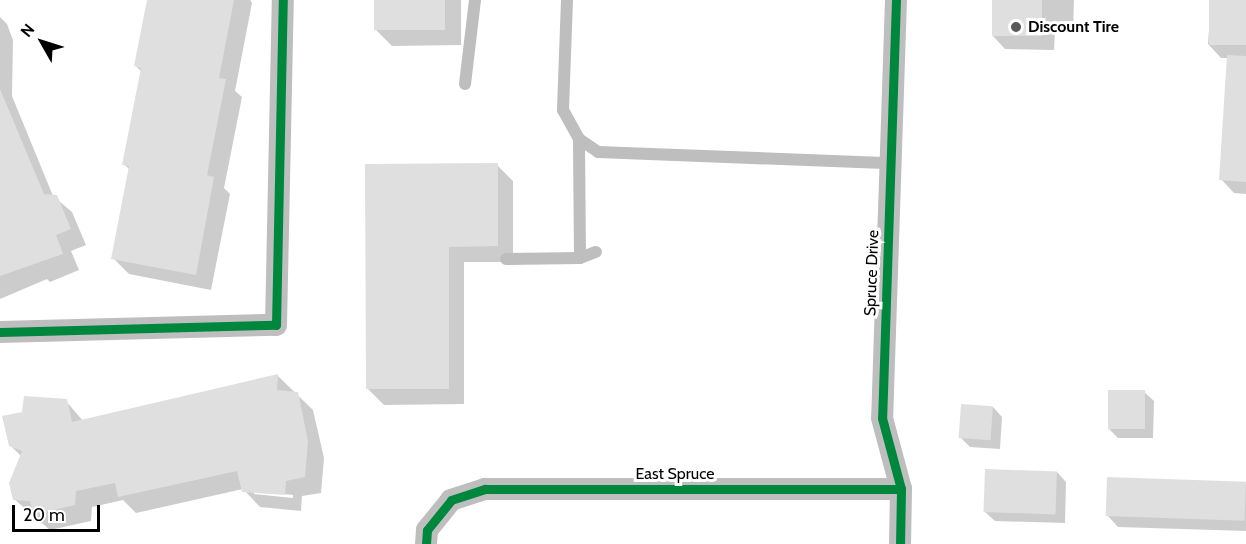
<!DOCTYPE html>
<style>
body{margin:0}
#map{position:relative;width:1246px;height:544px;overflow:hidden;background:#fff;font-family:Cabin,sans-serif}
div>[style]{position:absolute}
.shadow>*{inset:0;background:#0003}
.building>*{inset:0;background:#dfdfdf;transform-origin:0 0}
.lane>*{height:12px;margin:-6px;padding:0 6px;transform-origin:6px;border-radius:6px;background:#bebebe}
.street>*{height:22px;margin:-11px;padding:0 11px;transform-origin:11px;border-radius:11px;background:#bebebe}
.cycleway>*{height:9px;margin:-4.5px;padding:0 4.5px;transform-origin:4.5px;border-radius:4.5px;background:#00873e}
.dots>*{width:16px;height:16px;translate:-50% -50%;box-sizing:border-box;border:3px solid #fff;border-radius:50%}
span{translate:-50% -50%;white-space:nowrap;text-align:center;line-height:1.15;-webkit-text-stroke:6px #fff;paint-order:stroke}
.poi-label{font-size:16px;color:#000;font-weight:700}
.left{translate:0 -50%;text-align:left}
.street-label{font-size:16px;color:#000}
.north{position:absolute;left:12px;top:12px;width:60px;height:60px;-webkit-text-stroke:4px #fff;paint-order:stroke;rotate:309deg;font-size:16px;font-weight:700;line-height:24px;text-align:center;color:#000}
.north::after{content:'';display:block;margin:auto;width:21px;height:27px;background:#000;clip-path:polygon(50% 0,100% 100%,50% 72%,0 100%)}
.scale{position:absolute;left:12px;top:505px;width:88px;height:27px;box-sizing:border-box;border:3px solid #000;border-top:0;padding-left:8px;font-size:18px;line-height:21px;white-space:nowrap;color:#000;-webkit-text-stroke:4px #fff;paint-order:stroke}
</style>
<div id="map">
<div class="shadow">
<div style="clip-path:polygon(148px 0,250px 0,252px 3px,235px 91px,242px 97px,224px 188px,230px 194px,211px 290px,129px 274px,113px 258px,130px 170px,124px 164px,142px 72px,136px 66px)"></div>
<div style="clip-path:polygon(376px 0,461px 0,461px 45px,392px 46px,376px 30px)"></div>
<div style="clip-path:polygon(993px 0,1074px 0,1073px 31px,1055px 31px,1054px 50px,1005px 49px,992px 35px)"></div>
<div style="clip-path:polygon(1211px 0,1246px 0,1246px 194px,1234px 193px,1221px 179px,1229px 58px,1221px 58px,1208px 44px)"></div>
<div style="clip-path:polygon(0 17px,7px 24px,13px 40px,12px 96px,53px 196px,72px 212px,86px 245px,71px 251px,79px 270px,50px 282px,47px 279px,0 299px)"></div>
<div style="clip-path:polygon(497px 165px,513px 181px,513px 262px,464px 262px,464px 404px,384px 405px,368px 389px,366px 166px)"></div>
<div style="clip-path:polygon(evenodd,278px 376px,313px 410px,324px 458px,321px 493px,302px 496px,301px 511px,260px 507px,243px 489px,136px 513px,123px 500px,92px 507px,91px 521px,50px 530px,14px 499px,21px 456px,10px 445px,66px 401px,83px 421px,278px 376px,254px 491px,293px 495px,293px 498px,254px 494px,254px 491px)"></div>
<div style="clip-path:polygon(1144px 392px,1154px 401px,1153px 438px,1118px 438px,1108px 428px)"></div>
<div style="clip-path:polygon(993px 407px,1002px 417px,1000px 449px,970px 447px,961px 438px)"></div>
<div style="clip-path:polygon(1057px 472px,1066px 482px,1065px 523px,995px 521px,985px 512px)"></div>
<div style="clip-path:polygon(1246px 484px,1246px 531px,1118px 527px,1107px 515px)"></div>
</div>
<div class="building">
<div style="clip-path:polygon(147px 0,234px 0,219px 78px,226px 79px,207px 175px,214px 177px,196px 275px,111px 259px,129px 166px,122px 165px,141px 68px,134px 66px)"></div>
<div style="left:374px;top:0;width:71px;height:30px"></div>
<div style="left:992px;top:0;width:50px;height:36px"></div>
<div style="left:1209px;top:0;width:37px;height:45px"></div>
<div style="clip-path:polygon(1227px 55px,1246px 56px,1246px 182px,1219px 180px)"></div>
<div style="clip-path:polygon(0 89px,44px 194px,57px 195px,71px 229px,56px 235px,63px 254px,0 276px)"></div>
<div style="clip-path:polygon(498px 163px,498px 246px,449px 247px,449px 389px,366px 389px,365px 164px)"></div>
<div style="clip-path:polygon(278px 374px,277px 390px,298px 392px,308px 441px,305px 477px,286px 481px,285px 495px,242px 492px,237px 471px,118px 497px,115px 483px,76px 491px,75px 505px,33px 515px,30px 501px,13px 500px,9px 483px,22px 451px,9px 446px,2px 416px,22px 412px,24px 396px,67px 399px,72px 422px)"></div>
<div style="left:1108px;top:390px;width:37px;height:39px"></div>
<div style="left:961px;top:404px;width:32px;height:34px;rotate:4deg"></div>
<div style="left:985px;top:469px;width:72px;height:43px;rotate:2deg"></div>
<div style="left:1107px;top:477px;width:139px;height:39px;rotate:2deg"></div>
</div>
<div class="lane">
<div style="left:567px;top:0;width:110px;rotate:92.1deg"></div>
<div style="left:563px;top:110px;width:33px;rotate:61deg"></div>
<div style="left:579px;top:139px;width:23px;rotate:34deg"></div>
<div style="left:598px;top:152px;width:293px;rotate:2.2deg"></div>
<div style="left:465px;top:84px;width:85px;rotate:-83.2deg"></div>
<div style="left:580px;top:258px;width:17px;rotate:-21deg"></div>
<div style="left:506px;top:259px;width:74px;rotate:-0.8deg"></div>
<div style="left:580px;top:258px;width:119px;rotate:-90.5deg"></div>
</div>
<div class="street">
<div style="left:896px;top:0;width:418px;rotate:91.9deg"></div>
<div style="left:882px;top:418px;width:73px;rotate:75deg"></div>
<div style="left:901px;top:489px;width:55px;rotate:91deg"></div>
<div style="left:0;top:332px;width:276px;rotate:-1.5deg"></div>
<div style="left:276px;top:325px;width:325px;rotate:-88.8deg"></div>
<div style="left:426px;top:544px;width:14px;rotate:-86deg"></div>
<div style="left:427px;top:530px;width:38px;rotate:-51deg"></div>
<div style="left:451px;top:500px;width:36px;rotate:-18deg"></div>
<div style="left:485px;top:489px;width:416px"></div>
</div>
<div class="cycleway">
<div style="left:896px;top:0;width:418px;rotate:91.9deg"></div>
<div style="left:882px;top:418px;width:73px;rotate:75deg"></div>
<div style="left:901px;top:489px;width:55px;rotate:91deg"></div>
<div style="left:0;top:332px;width:276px;rotate:-1.5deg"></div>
<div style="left:276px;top:325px;width:325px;rotate:-88.8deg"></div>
<div style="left:426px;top:544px;width:14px;rotate:-86deg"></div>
<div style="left:427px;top:530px;width:38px;rotate:-51deg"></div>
<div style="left:451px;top:500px;width:36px;rotate:-18deg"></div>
<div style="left:485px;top:489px;width:416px"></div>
</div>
<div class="dots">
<div style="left:1016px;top:27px;background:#595959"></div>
</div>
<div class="poi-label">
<span class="left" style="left:1028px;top:27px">Discount Tire</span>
</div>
<div class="street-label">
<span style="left:872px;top:273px;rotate:-88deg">Spruce Drive</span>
<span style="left:675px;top:474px">East Spruce</span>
</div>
<div class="north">N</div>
<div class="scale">20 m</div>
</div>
